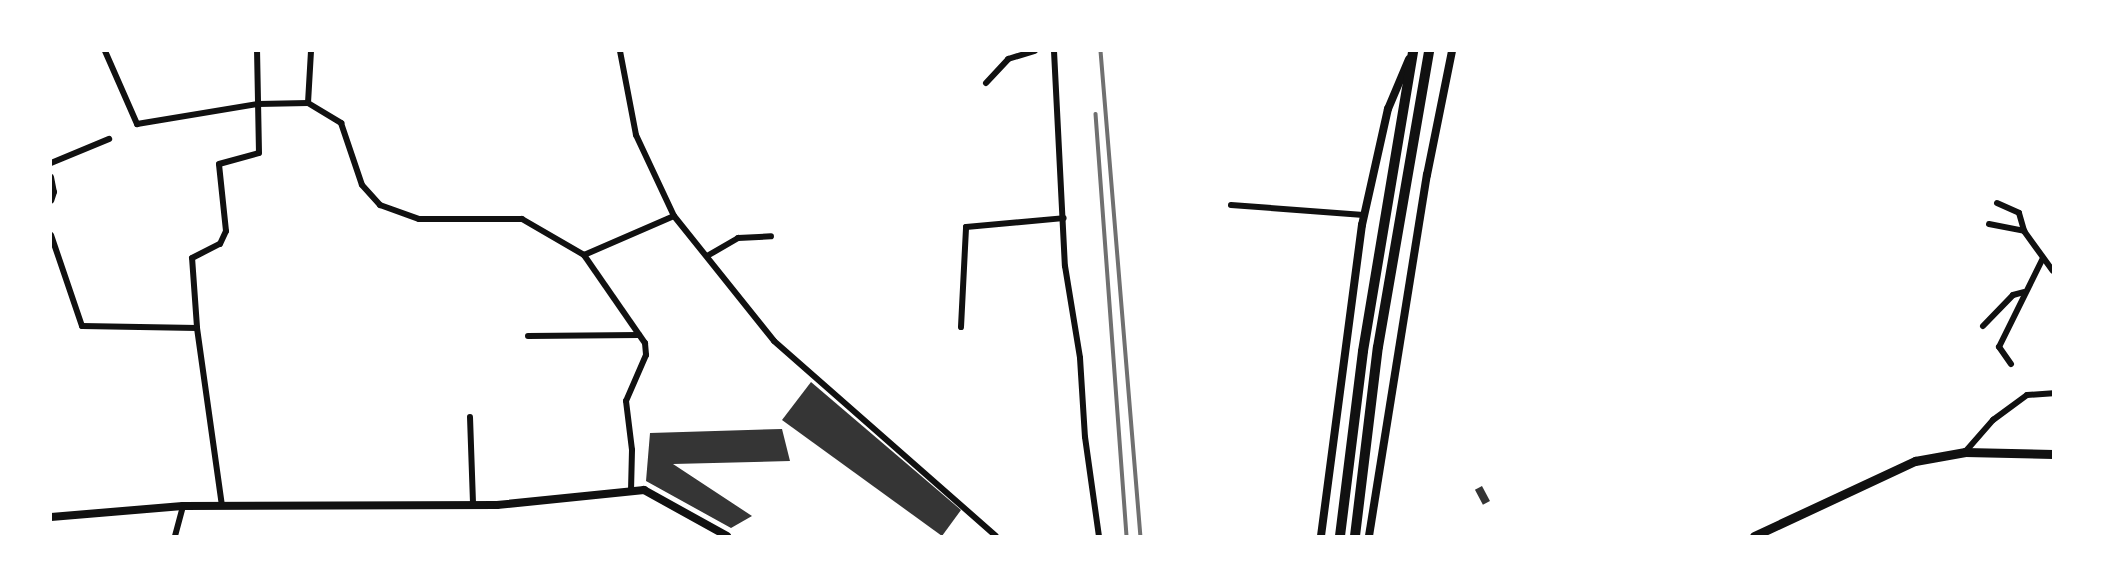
<!DOCTYPE html>
<style>
body{margin:0}
#map{position:relative;width:2104px;height:587px;overflow:hidden;background:#fff;font-family:"Source Sans 3",sans-serif}
div>[style]{position:absolute}
.building>*{inset:0;background:#353535;transform-origin:0 0}
.minor>*{height:6px;margin:-3px;padding:0 3px;transform-origin:3px;border-radius:3px;background:#111}
.tertiary>*{height:8px;margin:-4px;padding:0 4px;transform-origin:4px;border-radius:4px;background:#111}
.secondary>*{height:9px;margin:-4.5px;padding:0 4.5px;transform-origin:4.5px;border-radius:4.5px;background:#111}
.trunk>*{height:10px;margin:-5px;padding:0 5px;transform-origin:5px;border-radius:5px;background:#111}
.rail>*{height:3.5px;margin:-1.75px;padding:0 1.75px;transform-origin:1.75px;border-radius:1.75px;background:#707070}
span{translate:-50% -50%;white-space:nowrap;text-align:center;line-height:1.15;-webkit-text-stroke:5px #fff;paint-order:stroke}
.frame{position:absolute;inset:0;border:52px solid #fff;pointer-events:none}
</style>
<div id="map">
<div class="building">
<div style="clip-path:polygon(811px 382px,961px 510px,942px 536px,782px 420px)"></div>
<div style="clip-path:polygon(782px 429px,790px 461px,673px 464px,752px 516px,731px 528px,646px 481px,650px 433px)"></div>
<div style="left:1482px;top:486px;width:17px;height:8px;rotate:62deg"></div>
</div>
<div class="minor">
<div style="left:105px;top:51px;width:80px;rotate:66.3deg"></div>
<div style="left:137px;top:124px;width:123px;rotate:-9.4deg"></div>
<div style="left:258px;top:104px;width:50px;rotate:-1.1deg"></div>
<div style="left:308px;top:103px;width:52px;rotate:-86.7deg"></div>
<div style="left:620px;top:51px;width:86px;rotate:79.2deg"></div>
<div style="left:636px;top:135px;width:89px;rotate:64.9deg"></div>
<div style="left:674px;top:216px;width:160px;rotate:51.3deg"></div>
<div style="left:774px;top:341px;width:295px;rotate:41.3deg"></div>
<div style="left:1054px;top:51px;width:215px;rotate:87.1deg"></div>
<div style="left:1065px;top:266px;width:93px;rotate:80.7deg"></div>
<div style="left:1080px;top:358px;width:79px;rotate:86.4deg"></div>
<div style="left:1085px;top:437px;width:100px;rotate:82deg"></div>
<div style="left:986px;top:83px;width:33px;rotate:-47deg"></div>
<div style="left:1008px;top:59px;width:28px;rotate:-17deg"></div>
<div style="left:308px;top:103px;width:39px;rotate:31deg"></div>
<div style="left:341px;top:123px;width:65px;rotate:71.3deg"></div>
<div style="left:362px;top:185px;width:27px;rotate:48deg"></div>
<div style="left:380px;top:205px;width:41px;rotate:19.7deg"></div>
<div style="left:419px;top:219px;width:103px"></div>
<div style="left:522px;top:219px;width:72px;rotate:30.1deg"></div>
<div style="left:584px;top:255px;width:107px;rotate:55.3deg"></div>
<div style="left:645px;top:343px;width:12px;rotate:85deg"></div>
<div style="left:646px;top:355px;width:50px;rotate:113.5deg"></div>
<div style="left:626px;top:401px;width:49px;rotate:83deg"></div>
<div style="left:632px;top:450px;width:41px;rotate:91.4deg"></div>
<div style="left:51px;top:163px;width:63px;rotate:-22.5deg"></div>
<div style="left:51px;top:177px;width:15px;rotate:79deg"></div>
<div style="left:54px;top:192px;width:9px;rotate:108deg"></div>
<div style="left:1997px;top:203px;width:24px;rotate:24deg"></div>
<div style="left:2019px;top:213px;width:19px;rotate:74deg"></div>
<div style="left:2024px;top:231px;width:49px;rotate:54.1deg"></div>
<div style="left:1231px;top:205px;width:133px;rotate:4.3deg"></div>
<div style="left:1989px;top:224px;width:36px;rotate:11deg"></div>
<div style="left:51px;top:235px;width:96px;rotate:71.2deg"></div>
<div style="left:82px;top:326px;width:115px;rotate:1deg"></div>
<div style="left:197px;top:328px;width:179px;rotate:82deg"></div>
<div style="left:584px;top:255px;width:98px;rotate:-23.4deg"></div>
<div style="left:707px;top:256px;width:36px;rotate:-30deg"></div>
<div style="left:738px;top:238px;width:33px;rotate:-3deg"></div>
<div style="left:1983px;top:326px;width:43px;rotate:-45.9deg"></div>
<div style="left:2013px;top:295px;width:11px;rotate:-15deg"></div>
<div style="left:197px;top:327px;width:69px;rotate:-94.1deg"></div>
<div style="left:192px;top:258px;width:31px;rotate:-27deg"></div>
<div style="left:220px;top:244px;width:14px;rotate:-65deg"></div>
<div style="left:226px;top:231px;width:67px;rotate:-96deg"></div>
<div style="left:219px;top:164px;width:41px;rotate:-15.4deg"></div>
<div style="left:259px;top:153px;width:102px;rotate:-91.1deg"></div>
<div style="left:961px;top:327px;width:100px;rotate:-87.1deg"></div>
<div style="left:966px;top:227px;width:98px;rotate:-5.2deg"></div>
<div style="left:528px;top:336px;width:111px;rotate:-0.5deg"></div>
<div style="left:2011px;top:364px;width:21px;rotate:-125deg"></div>
<div style="left:1999px;top:347px;width:99px;rotate:-63.7deg"></div>
<div style="left:470px;top:417px;width:87px;rotate:88deg"></div>
<div style="left:1965px;top:452px;width:43px;rotate:-48.8deg"></div>
<div style="left:1993px;top:420px;width:42px;rotate:-36.3deg"></div>
<div style="left:2027px;top:395px;width:26px;rotate:-4deg"></div>
<div style="left:175px;top:536px;width:31px;rotate:-75deg"></div>
</div>
<div class="tertiary">
<div style="left:51px;top:517px;width:132px;rotate:-4.8deg"></div>
<div style="left:183px;top:506px;width:314px;rotate:-0.2deg"></div>
<div style="left:497px;top:505px;width:148px;rotate:-5.8deg"></div>
<div style="left:644px;top:490px;width:95px;rotate:29deg"></div>
<div style="left:1321px;top:536px;width:314px;rotate:-82.5deg"></div>
<div style="left:1362px;top:225px;width:119px;rotate:-77.4deg"></div>
<div style="left:1388px;top:109px;width:54px;rotate:-67.2deg"></div>
<div style="left:1369px;top:536px;width:366px;rotate:-80.9deg"></div>
<div style="left:1427px;top:175px;width:126px;rotate:-78.6deg"></div>
</div>
<div class="secondary">
<div style="left:1754px;top:536px;width:178px;rotate:-25deg"></div>
<div style="left:1915px;top:461px;width:51px;rotate:-10.2deg"></div>
<div style="left:1965px;top:452px;width:88px;rotate:1.3deg"></div>
</div>
<div class="trunk">
<div style="left:1340px;top:536px;width:186px;rotate:-82.9deg"></div>
<div style="left:1363px;top:351px;width:304px;rotate:-80.5deg"></div>
<div style="left:1355px;top:536px;width:190px;rotate:-83.1deg"></div>
<div style="left:1378px;top:347px;width:300px;rotate:-80.2deg"></div>
</div>
<div class="rail">
<div style="left:1101px;top:51px;width:487px;rotate:85.3deg"></div>
<div style="left:1096px;top:114px;width:423px;rotate:85.8deg"></div>
</div>
<div class="frame"></div>
</div>
